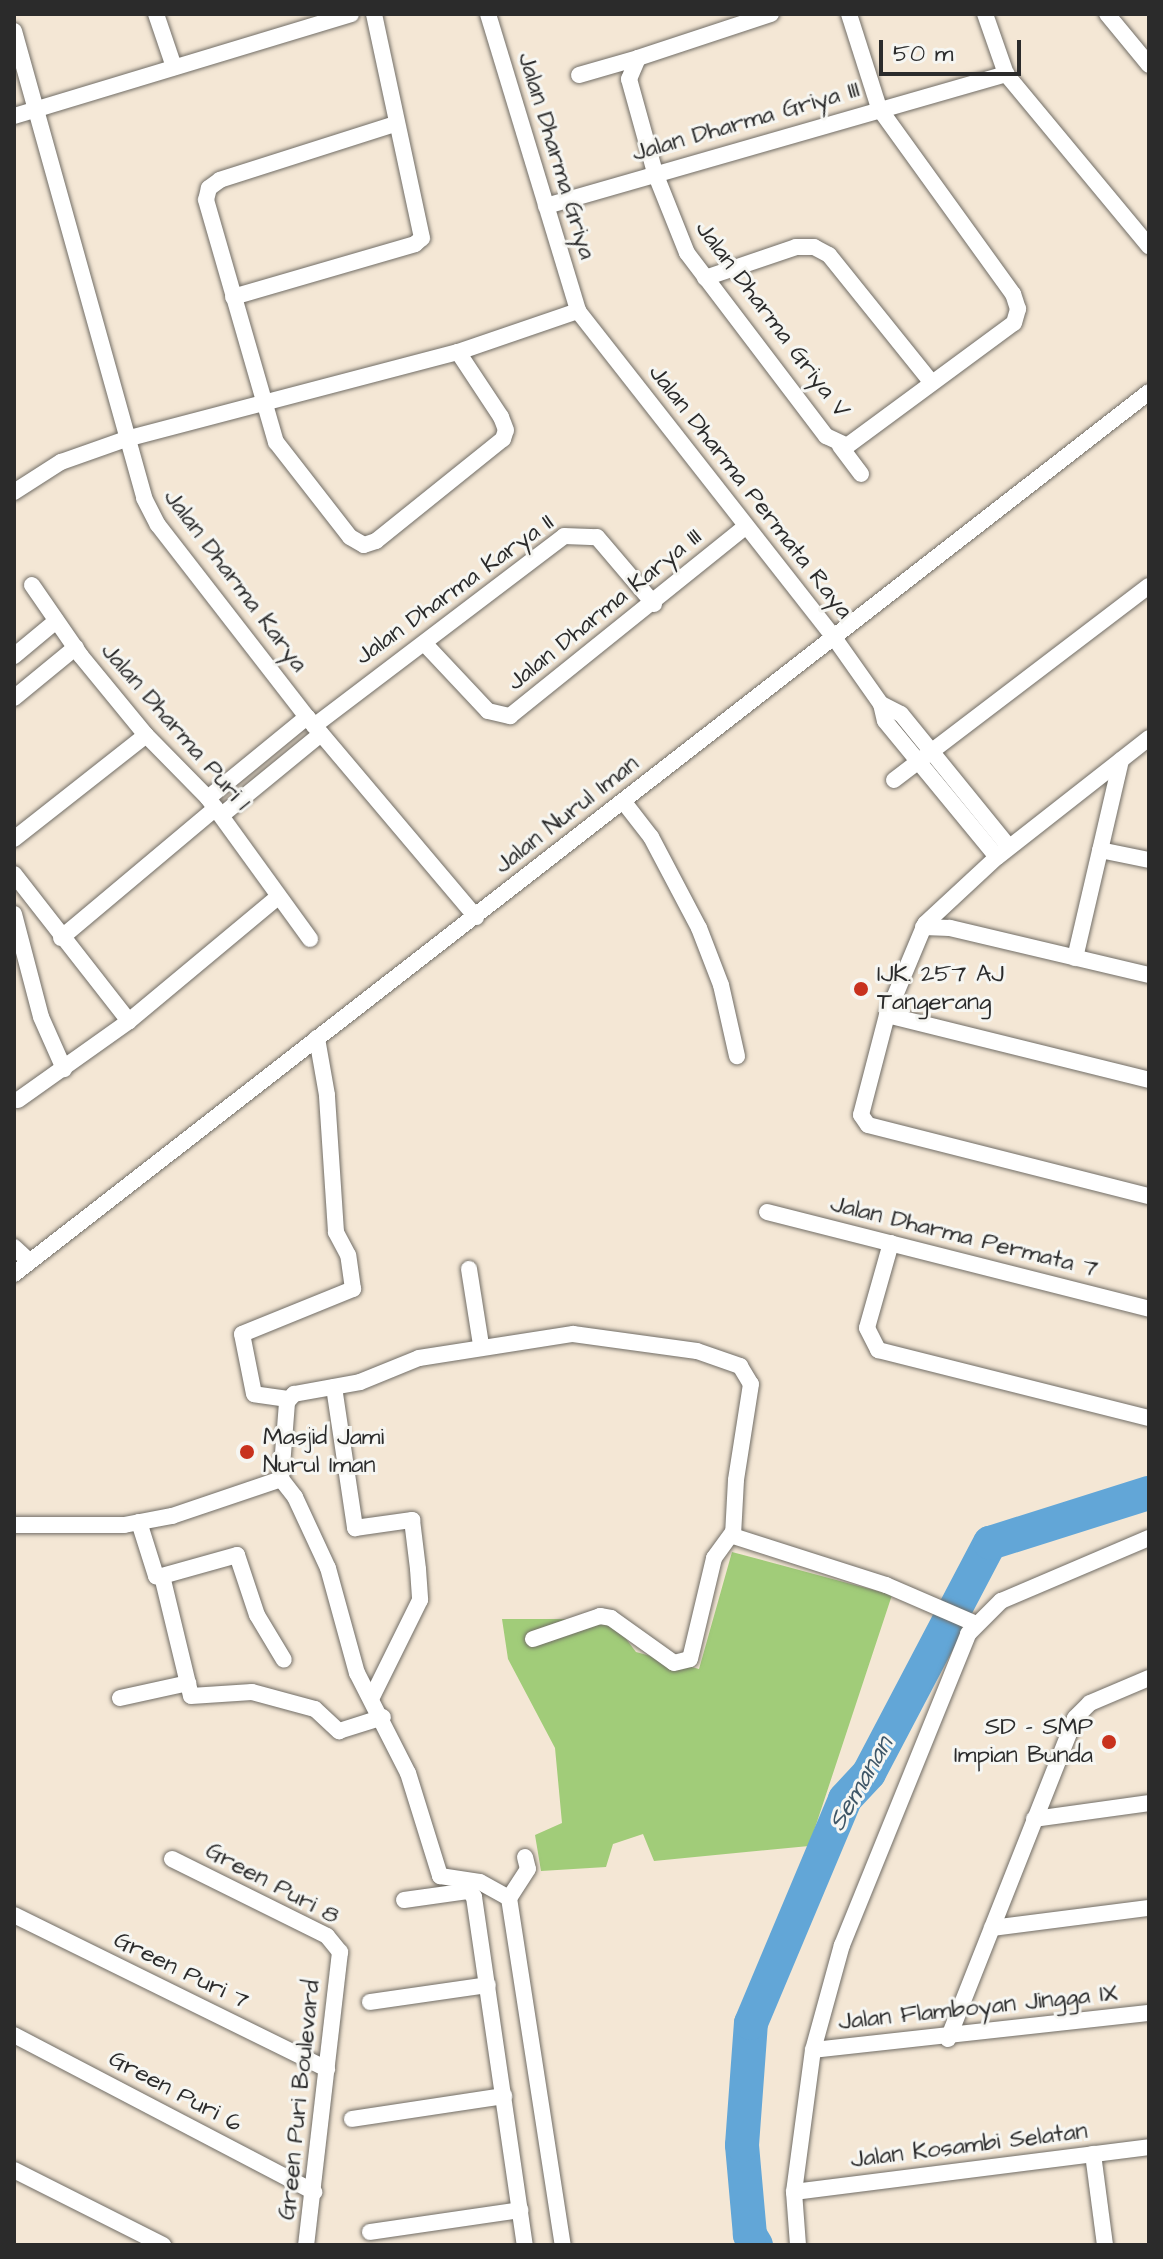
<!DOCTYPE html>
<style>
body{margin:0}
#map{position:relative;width:1163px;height:2259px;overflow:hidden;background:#f4e7d5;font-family:"Architects Daughter",sans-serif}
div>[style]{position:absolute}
.green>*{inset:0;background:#a1cc79}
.river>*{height:34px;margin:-17px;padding:0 17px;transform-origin:17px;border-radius:17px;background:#62a6d7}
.roads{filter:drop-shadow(0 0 2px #716d66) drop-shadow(0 0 2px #716d66)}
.minor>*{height:16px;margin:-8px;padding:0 8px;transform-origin:8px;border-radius:8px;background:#fff}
.dots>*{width:22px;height:22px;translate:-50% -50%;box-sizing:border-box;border:4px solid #f6f6f2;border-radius:50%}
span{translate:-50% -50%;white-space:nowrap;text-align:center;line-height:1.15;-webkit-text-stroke:6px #f6f6f2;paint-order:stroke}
.street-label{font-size:24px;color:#2b2b2b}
.poi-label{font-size:24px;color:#2b2b2b}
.left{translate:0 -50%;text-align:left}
.right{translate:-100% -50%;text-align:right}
.water-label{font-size:26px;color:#3e5667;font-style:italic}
.frame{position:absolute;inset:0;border:16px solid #2b2b2b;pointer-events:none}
.scale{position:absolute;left:879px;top:40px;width:142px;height:36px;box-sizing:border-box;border:4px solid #2b2b2b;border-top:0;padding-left:10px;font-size:24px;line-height:28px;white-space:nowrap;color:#2b2b2b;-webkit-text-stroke:6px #f6f6f2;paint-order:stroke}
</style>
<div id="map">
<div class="green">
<div style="clip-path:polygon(732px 1552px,892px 1595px,809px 1846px,654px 1861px,643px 1834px,613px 1844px,606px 1867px,541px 1871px,535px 1835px,562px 1823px,555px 1748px,508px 1659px,502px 1619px,611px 1619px,636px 1652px,699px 1669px)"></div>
</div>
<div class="river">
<div style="left:756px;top:2245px;width:12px;rotate:-121deg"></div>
<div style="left:750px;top:2235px;width:90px;rotate:-95.1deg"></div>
<div style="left:742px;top:2145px;width:122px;rotate:-85.8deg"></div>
<div style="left:751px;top:2023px;width:243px;rotate:-67.2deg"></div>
<div style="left:845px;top:1799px;width:35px;rotate:-47deg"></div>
<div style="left:869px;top:1773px;width:260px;rotate:-62.3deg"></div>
<div style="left:990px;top:1543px;width:167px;rotate:-17.5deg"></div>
</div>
<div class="roads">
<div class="minor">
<div style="left:156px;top:14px;width:56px;rotate:71.2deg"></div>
<div style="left:488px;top:14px;width:310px;rotate:73.1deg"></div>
<div style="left:578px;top:311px;width:413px;rotate:51.9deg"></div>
<div style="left:833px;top:636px;width:83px;rotate:54.8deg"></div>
<div style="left:881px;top:704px;width:17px;rotate:77deg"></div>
<div style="left:885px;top:721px;width:176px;rotate:50.5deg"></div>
<div style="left:771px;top:14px;width:140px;rotate:161.7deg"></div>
<div style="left:638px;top:58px;width:23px;rotate:113deg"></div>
<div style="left:629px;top:79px;width:98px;rotate:74.5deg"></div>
<div style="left:655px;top:173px;width:86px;rotate:68.2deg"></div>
<div style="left:687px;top:253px;width:230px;rotate:52.8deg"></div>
<div style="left:826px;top:436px;width:23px;rotate:25deg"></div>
<div style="left:847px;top:446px;width:207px;rotate:-36.4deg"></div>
<div style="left:1014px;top:323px;width:15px;rotate:-74deg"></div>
<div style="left:1018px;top:309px;width:16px;rotate:-108deg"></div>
<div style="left:1013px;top:294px;width:229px;rotate:-125.8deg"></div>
<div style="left:879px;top:108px;width:99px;rotate:-107.7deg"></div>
<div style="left:985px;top:14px;width:64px;rotate:70.7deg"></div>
<div style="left:1006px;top:74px;width:224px;rotate:50.3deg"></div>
<div style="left:1107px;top:14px;width:66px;rotate:50.5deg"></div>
<div style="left:14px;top:31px;width:485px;rotate:74.4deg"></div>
<div style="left:144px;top:498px;width:30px;rotate:63deg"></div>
<div style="left:158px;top:525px;width:243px;rotate:52.2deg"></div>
<div style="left:307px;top:717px;width:262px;rotate:49.8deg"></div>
<div style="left:579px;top:75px;width:61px;rotate:-16.1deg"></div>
<div style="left:14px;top:116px;width:352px;rotate:-16.8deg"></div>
<div style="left:395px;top:124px;width:184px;rotate:162.3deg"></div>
<div style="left:220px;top:180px;width:14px;rotate:144deg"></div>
<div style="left:209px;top:188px;width:12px;rotate:104deg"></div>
<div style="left:206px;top:200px;width:252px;rotate:73.9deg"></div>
<div style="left:276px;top:442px;width:120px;rotate:52.1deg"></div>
<div style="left:350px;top:537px;width:16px;rotate:30deg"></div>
<div style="left:364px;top:545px;width:13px;rotate:-18deg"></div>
<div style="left:376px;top:541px;width:163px;rotate:-38.8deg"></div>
<div style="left:503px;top:439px;width:9px;rotate:-72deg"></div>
<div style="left:506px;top:430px;width:14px;rotate:-111deg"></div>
<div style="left:501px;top:417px;width:78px;rotate:-123.5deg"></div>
<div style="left:546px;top:206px;width:479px;rotate:-16deg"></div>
<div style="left:705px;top:278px;width:96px;rotate:-18.8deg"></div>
<div style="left:796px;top:247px;width:18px"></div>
<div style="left:814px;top:247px;width:17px;rotate:28deg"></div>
<div style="left:829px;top:255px;width:164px;rotate:51.2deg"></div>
<div style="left:233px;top:297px;width:190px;rotate:-16.2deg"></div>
<div style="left:415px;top:244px;width:9px;rotate:-41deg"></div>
<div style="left:422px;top:238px;width:229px;rotate:-102.1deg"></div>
<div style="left:840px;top:446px;width:35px;rotate:53deg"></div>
<div style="left:14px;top:492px;width:56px;rotate:-32.6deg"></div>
<div style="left:61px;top:462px;width:69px;rotate:-19.5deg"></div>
<div style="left:126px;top:439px;width:343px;rotate:-14.7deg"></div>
<div style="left:458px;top:352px;width:127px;rotate:-18.9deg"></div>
<div style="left:32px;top:585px;width:86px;rotate:55.4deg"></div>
<div style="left:81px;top:656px;width:102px;rotate:50.6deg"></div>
<div style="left:146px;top:735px;width:88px;rotate:45.5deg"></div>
<div style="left:208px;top:798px;width:174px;rotate:54.1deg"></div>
<div style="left:425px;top:644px;width:92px;rotate:46.8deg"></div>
<div style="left:488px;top:711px;width:23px;rotate:13deg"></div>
<div style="left:510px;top:716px;width:300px;rotate:-38.8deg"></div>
<div style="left:14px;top:656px;width:55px;rotate:-39.8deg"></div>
<div style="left:14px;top:698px;width:80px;rotate:-39.4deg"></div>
<div style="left:881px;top:704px;width:22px;rotate:27deg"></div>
<div style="left:901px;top:714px;width:171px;rotate:50.9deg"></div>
<div style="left:314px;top:726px;width:314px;rotate:-37.2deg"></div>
<div style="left:564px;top:536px;width:33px;rotate:2deg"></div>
<div style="left:597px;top:537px;width:88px;rotate:49.6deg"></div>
<div style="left:1149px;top:738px;width:193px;rotate:141.9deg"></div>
<div style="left:997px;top:857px;width:98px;rotate:137.1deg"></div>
<div style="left:925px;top:924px;width:99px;rotate:112.7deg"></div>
<div style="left:887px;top:1015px;width:103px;rotate:104.6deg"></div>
<div style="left:861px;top:1115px;width:12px;rotate:55deg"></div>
<div style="left:868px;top:1125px;width:290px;rotate:14.2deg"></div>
<div style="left:894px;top:780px;width:320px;rotate:-37.3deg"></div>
<div style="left:208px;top:798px;width:128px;rotate:-39.3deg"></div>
<div style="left:623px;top:801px;width:46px;rotate:52.1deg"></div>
<div style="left:651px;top:837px;width:103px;rotate:62.2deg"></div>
<div style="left:699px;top:928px;width:61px;rotate:68.9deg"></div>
<div style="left:721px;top:985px;width:73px;rotate:77.3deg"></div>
<div style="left:222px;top:815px;width:128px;rotate:-39.3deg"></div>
<div style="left:14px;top:839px;width:168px;rotate:-38.2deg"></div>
<div style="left:1100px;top:850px;width:50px;rotate:11.5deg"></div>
<div style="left:14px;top:874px;width:187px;rotate:52deg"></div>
<div style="left:14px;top:914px;width:106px;rotate:75.3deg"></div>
<div style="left:41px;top:1017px;width:57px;rotate:66.1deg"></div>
<div style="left:923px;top:927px;width:27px;rotate:2deg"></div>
<div style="left:950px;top:928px;width:204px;rotate:13.3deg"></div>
<div style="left:61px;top:938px;width:202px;rotate:-40deg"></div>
<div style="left:1075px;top:958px;width:203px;rotate:-76.9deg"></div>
<div style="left:887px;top:1015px;width:270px;rotate:13.9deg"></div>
<div style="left:18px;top:1100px;width:136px;rotate:-35.4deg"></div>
<div style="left:129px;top:1021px;width:194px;rotate:-39.8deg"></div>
<div style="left:767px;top:1212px;width:394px;rotate:14.2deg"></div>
<div style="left:891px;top:1243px;width:88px;rotate:105.8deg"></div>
<div style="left:867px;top:1328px;width:25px;rotate:63deg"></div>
<div style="left:878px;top:1350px;width:279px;rotate:14.1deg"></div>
<div style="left:14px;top:1247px;width:19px;rotate:43deg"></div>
<div style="left:469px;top:1269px;width:77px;rotate:81deg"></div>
<div style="left:14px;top:1274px;width:1437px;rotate:-37.85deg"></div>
<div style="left:334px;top:1387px;width:143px;rotate:81.5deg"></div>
<div style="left:355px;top:1528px;width:58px;rotate:-8deg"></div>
<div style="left:412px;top:1520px;width:49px;rotate:83deg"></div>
<div style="left:418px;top:1569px;width:31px;rotate:86deg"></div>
<div style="left:420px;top:1600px;width:108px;rotate:116.3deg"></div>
<div style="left:288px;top:1399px;width:34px;rotate:-172deg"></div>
<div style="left:254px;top:1394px;width:61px;rotate:-101.3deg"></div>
<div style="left:242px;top:1334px;width:120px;rotate:-22.1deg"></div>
<div style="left:353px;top:1289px;width:34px;rotate:-98deg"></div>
<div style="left:348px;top:1255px;width:26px;rotate:-118deg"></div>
<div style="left:336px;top:1232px;width:137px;rotate:-93.8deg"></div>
<div style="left:327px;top:1095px;width:58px;rotate:-100deg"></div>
<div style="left:281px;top:1479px;width:77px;rotate:-85.5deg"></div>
<div style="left:287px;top:1402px;width:11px;rotate:-49deg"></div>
<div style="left:294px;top:1394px;width:67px;rotate:-10.3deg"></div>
<div style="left:360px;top:1382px;width:64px;rotate:-22.1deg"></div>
<div style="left:419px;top:1358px;width:156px;rotate:-8.9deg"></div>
<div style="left:573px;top:1334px;width:125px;rotate:7.8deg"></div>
<div style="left:697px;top:1351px;width:46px;rotate:19.2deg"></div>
<div style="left:740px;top:1366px;width:21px;rotate:59deg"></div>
<div style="left:751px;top:1384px;width:97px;rotate:98.9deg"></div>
<div style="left:736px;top:1480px;width:56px;rotate:93.1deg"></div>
<div style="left:733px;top:1536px;width:161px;rotate:17.8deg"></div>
<div style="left:886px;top:1585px;width:96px;rotate:23.4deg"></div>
<div style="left:281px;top:1479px;width:23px;rotate:52deg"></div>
<div style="left:295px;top:1497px;width:78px;rotate:65.1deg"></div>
<div style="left:328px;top:1568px;width:109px;rotate:74.6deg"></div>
<div style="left:357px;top:1673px;width:112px;rotate:63deg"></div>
<div style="left:408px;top:1773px;width:108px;rotate:72.7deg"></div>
<div style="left:440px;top:1876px;width:40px;rotate:8.5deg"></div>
<div style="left:480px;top:1882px;width:33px;rotate:29deg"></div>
<div style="left:139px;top:1522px;width:57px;rotate:72.5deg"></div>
<div style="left:156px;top:1576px;width:6px"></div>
<div style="left:162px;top:1576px;width:123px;rotate:76.4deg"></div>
<div style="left:191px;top:1696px;width:61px;rotate:-3.8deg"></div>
<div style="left:252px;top:1692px;width:65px;rotate:15.1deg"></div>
<div style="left:315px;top:1709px;width:33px;rotate:43deg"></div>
<div style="left:339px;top:1731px;width:46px;rotate:-17.7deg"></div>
<div style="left:14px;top:1525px;width:110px"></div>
<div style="left:124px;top:1525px;width:49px;rotate:-10.6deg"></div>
<div style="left:172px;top:1516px;width:115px;rotate:-18.7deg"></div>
<div style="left:162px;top:1576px;width:78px;rotate:-15.6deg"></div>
<div style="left:237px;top:1555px;width:63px;rotate:71.6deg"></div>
<div style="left:257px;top:1615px;width:52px;rotate:59deg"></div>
<div style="left:533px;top:1639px;width:71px;rotate:-18.9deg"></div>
<div style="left:600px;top:1616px;width:11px;rotate:10deg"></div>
<div style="left:611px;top:1618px;width:77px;rotate:35.5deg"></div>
<div style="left:674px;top:1663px;width:16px;rotate:-14deg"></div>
<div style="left:690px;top:1659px;width:104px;rotate:-76.6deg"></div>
<div style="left:714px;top:1558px;width:31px;rotate:-54deg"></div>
<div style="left:120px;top:1698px;width:70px;rotate:-12.4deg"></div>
<div style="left:1034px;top:1819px;width:116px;rotate:-7.9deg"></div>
<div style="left:525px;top:1857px;width:12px;rotate:76deg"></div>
<div style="left:528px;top:1869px;width:35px;rotate:123deg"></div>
<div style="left:509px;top:1898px;width:351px;rotate:81.2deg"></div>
<div style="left:172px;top:1859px;width:173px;rotate:26.4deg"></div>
<div style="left:327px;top:1936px;width:21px;rotate:51deg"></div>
<div style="left:340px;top:1952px;width:295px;rotate:96.6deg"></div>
<div style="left:404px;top:1900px;width:66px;rotate:-7.9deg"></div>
<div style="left:469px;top:1891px;width:8px;rotate:50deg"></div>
<div style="left:474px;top:1897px;width:352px;rotate:81.7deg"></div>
<div style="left:14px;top:1915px;width:349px;rotate:26.2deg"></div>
<div style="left:992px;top:1928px;width:158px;rotate:-7.3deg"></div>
<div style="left:370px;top:2002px;width:119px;rotate:-8.2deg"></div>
<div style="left:14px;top:2035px;width:339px;rotate:27.6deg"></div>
<div style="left:948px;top:2039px;width:345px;rotate:-68.4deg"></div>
<div style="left:1075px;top:1718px;width:21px;rotate:-45deg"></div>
<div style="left:1090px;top:1703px;width:64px;rotate:-23deg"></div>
<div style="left:813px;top:2050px;width:338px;rotate:-6.3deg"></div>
<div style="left:352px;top:2119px;width:154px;rotate:-8.6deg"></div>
<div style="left:1093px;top:2154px;width:92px;rotate:82.5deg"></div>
<div style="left:14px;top:2170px;width:167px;rotate:26.7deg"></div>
<div style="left:794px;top:2192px;width:358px;rotate:-7.2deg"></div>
<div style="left:370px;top:2232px;width:152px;rotate:-8.3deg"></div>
<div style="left:798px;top:2245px;width:53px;rotate:-94.3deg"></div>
<div style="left:794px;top:2192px;width:143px;rotate:-82.4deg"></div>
<div style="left:813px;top:2050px;width:109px;rotate:-74.6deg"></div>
<div style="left:842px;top:1945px;width:336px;rotate:-67.9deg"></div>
<div style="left:968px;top:1634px;width:47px;rotate:-45deg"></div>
<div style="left:1001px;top:1601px;width:161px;rotate:-23.1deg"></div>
</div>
</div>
<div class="dots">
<div style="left:861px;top:989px;background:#c8321e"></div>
<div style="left:247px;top:1452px;background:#c8321e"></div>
<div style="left:1109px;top:1742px;background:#c8321e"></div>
</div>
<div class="street-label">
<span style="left:746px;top:122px;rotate:-16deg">Jalan Dharma Griya III</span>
<span style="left:556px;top:156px;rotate:73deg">Jalan Dharma Griya</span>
<span style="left:772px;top:320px;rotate:53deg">Jalan Dharma Griya V</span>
<span style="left:750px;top:492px;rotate:52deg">Jalan Dharma Permata Raya</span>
<span style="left:235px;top:581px;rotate:53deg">Jalan Dharma Karya</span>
<span style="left:455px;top:590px;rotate:-36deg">Jalan Dharma Karya II</span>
<span style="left:605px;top:610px;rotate:-39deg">Jalan Dharma Karya III</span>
<span style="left:175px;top:727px;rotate:49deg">Jalan Dharma Puri 1</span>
<span style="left:567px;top:815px;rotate:-38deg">Jalan Nurul Iman</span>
<span style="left:964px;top:1237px;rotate:14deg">Jalan Dharma Permata 7</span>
<span style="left:272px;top:1884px;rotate:28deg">Green Puri 8</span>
<span style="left:181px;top:1971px;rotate:26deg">Green Puri 7</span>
<span style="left:978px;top:2008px;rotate:-6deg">Jalan Flamboyan Jingga IX</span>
<span style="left:175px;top:2092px;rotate:28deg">Green Puri 6</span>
<span style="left:300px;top:2100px;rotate:-84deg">Green Puri Boulevard</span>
<span style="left:969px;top:2146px;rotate:-7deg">Jalan Kosambi Selatan</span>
</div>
<div class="poi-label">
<span class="left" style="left:877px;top:989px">IJK. 257 AJ<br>Tangerang</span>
<span class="left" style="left:263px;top:1452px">Masjid Jami<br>Nurul Iman</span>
<span class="right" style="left:1093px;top:1742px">SD - SMP<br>Impian Bunda</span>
</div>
<div class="water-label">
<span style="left:861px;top:1784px;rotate:-60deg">Semanan</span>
</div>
<div class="frame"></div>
<div class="scale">50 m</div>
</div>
